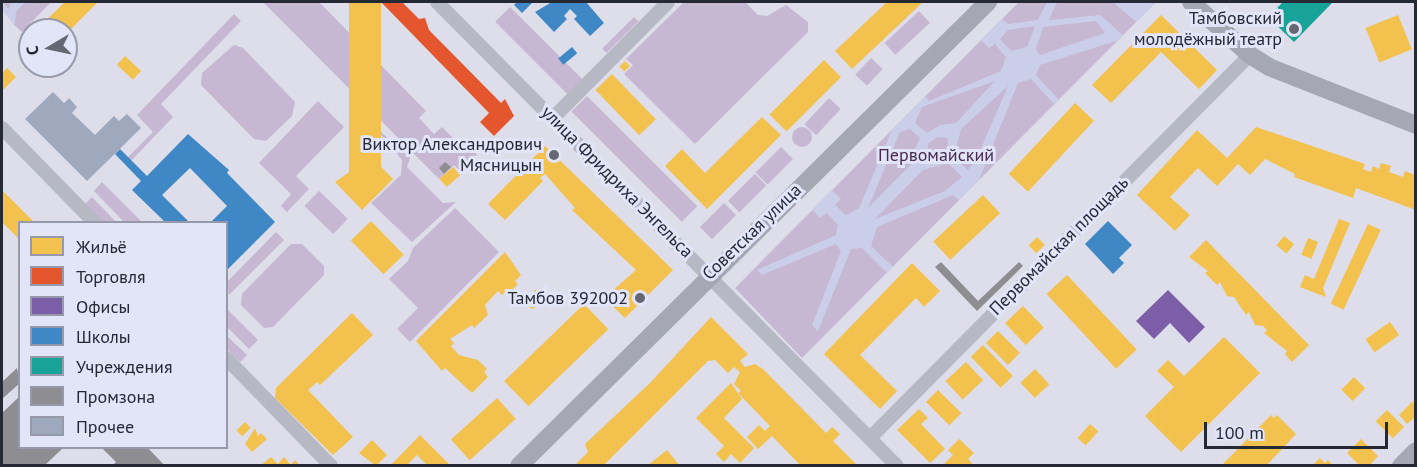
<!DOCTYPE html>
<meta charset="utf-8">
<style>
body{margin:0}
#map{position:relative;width:1417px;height:467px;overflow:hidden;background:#dddeea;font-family:"PT Sans",sans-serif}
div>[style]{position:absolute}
.green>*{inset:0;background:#c6b7d2;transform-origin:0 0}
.round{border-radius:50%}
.plaza>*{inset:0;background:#cbcee9}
.homes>*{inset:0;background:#f2c14e;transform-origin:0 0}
.shops>*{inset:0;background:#e4572e}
.offices>*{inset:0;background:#7b5ea7}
.schools>*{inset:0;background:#3f88c5;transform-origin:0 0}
.public>*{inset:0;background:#17a398}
.industry>*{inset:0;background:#8d8d92}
.building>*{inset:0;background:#9ea9be}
.minor>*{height:14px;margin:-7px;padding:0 7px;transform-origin:7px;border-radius:7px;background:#b6b8c3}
.major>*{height:18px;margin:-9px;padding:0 9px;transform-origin:9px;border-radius:9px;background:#a5a7b2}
.dots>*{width:16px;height:16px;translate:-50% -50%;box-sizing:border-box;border:3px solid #e2e4f8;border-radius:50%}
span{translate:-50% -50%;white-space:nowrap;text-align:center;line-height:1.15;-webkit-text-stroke:6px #e2e4f8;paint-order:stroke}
.poi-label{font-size:18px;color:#252933}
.right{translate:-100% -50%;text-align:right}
.park-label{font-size:18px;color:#472951}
.street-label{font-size:18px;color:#252933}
.frame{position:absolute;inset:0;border:3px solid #252933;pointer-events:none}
.legend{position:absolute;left:18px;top:221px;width:210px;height:228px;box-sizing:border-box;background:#e2e4f8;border:2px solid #9699a9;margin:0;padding:8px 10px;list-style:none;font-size:18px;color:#252933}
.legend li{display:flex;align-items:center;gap:12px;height:30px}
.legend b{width:30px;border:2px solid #9699a9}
.north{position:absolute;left:18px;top:18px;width:60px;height:60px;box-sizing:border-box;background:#e2e4f8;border:2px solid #9699a9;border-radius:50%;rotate:261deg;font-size:16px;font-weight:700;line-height:24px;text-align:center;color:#252933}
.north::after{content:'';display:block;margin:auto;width:21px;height:27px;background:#656873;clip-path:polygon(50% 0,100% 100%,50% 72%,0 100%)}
.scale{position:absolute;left:1204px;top:422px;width:184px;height:27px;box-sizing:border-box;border:3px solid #252933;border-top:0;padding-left:8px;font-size:18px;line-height:21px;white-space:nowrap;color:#252933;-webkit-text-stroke:4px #e2e4f8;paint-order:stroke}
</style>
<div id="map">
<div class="green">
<div style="clip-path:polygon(2px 2px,51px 2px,22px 32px,14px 25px,15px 17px)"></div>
<div style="clip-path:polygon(263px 2px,319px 2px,426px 111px,419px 118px,434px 134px,442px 127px,460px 145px,466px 144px,477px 155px,461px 172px,454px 165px,439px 179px)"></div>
<div style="clip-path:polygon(684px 2px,745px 2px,758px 15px,767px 16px,786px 5px,808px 22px,808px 32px,695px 144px,624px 74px,633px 65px,626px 59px)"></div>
<div style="clip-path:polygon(1019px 2px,1156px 2px,802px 358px,735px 288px)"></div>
<div style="left:510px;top:7px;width:102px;height:21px;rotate:45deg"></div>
<div style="left:919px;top:11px;width:16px;height:47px;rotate:47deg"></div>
<div style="clip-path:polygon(234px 14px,241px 21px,161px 104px,173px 117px,129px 163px,125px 160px,153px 132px,137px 115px)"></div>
<div style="left:634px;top:17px;width:6px;height:45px;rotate:45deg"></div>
<div style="clip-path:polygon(234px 45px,243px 48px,295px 102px,292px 116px,266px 141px,254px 139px,201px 85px,202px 73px)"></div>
<div style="left:871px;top:58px;width:16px;height:23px;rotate:43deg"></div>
<div style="left:587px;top:96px;width:156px;height:22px;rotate:45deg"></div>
<div style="left:829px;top:98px;width:16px;height:36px;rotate:43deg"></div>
<div style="clip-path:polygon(318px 101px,344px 127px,296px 176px,309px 189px,287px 212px,281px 206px,291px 194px,259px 163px)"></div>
<div style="clip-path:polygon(373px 125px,410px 158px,407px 167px,443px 203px,456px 202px,412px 242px,371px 203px,401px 175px,402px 160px)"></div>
<div class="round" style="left:792px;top:127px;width:20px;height:20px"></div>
<div style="left:781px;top:147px;width:17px;height:36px;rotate:45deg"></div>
<div style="left:755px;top:174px;width:16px;height:38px;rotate:45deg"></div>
<div style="clip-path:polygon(102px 182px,142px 222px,124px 222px,94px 191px)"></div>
<div style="left:319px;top:191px;width:40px;height:21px;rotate:44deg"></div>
<div style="clip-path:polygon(92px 197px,116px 222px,101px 222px,84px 205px)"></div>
<div style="left:724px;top:203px;width:17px;height:34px;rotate:45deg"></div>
<div style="clip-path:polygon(455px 208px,499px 252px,410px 342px,397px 329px,418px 308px,389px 279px,408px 261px,413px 248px)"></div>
<div style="clip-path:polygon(276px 232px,284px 240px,229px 295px,227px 282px)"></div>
<div style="clip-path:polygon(291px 244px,302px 244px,324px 266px,324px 275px,273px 327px,264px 328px,241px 305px,242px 294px)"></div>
<div style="clip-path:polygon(226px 308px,258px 340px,249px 349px,227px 327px)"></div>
<div style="clip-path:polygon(226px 335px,247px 355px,240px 362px,227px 349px)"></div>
</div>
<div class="plaza">
<div style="clip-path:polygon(10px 2px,26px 2px,17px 10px,14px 25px,2px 10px,2px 3px,9px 10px)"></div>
<div style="clip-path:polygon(evenodd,1047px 2px,1057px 2px,1049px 20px,1100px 15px,1123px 35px,1116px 41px,1040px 65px,1036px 75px,1059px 100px,1054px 104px,1031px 79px,1018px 83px,979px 180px,959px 200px,953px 195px,877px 227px,871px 246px,893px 267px,887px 273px,862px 248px,851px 249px,818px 331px,812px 325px,841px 251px,836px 244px,762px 275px,757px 270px,836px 235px,838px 225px,827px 213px,820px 218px,812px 210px,832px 190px,841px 199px,835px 205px,846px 215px,859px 208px,892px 130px,925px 96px,929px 101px,1001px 71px,1006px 57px,995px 44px,989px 48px,981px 40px,1002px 19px,1008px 24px,1038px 20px,1047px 2px,1096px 21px,1105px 33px,1040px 55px,1036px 49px,1043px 27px,1096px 21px,1047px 2px,1035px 26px,1027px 47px,1011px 51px,1000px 39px,1008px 30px,1035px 26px,1047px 2px,995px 81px,956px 123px,940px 125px,927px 133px,915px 123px,922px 107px,995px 81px,1047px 2px,1008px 86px,976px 160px,968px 170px,954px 157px,961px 129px,1008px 86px,1047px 2px,910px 129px,920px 138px,913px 153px,915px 160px,868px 208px,900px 132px,910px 129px,1047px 2px,937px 137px,948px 138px,947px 149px,939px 157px,927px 158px,928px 144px,937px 137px,1047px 2px,948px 163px,962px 177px,945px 191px,875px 219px,923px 170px,948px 163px)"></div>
<div style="clip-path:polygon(1113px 2px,1156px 2px,1136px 22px)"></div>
</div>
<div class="homes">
<div style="clip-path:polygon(65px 2px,98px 2px,66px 34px,66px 30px,36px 30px)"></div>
<div style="left:349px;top:2px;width:32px;height:177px"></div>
<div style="clip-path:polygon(887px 2px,923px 2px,852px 69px,835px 51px)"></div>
<div style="clip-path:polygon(1161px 15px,1217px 70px,1199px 89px,1161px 52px,1111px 103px,1092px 85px)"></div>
<div style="left:1398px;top:15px;width:37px;height:35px;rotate:68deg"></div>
<div style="clip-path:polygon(30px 36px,30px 54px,21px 45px)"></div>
<div style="left:125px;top:56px;width:22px;height:12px;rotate:43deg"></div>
<div style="left:824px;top:60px;width:24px;height:77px;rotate:45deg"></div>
<div style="left:625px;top:61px;width:7px;height:8px;rotate:45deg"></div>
<div style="clip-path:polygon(7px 68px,16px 77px,2px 91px,2px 73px)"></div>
<div style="left:612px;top:74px;width:63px;height:23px;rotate:46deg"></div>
<div style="left:1075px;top:103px;width:26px;height:97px;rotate:43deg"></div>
<div style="clip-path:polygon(762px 117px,781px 135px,707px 209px,665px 166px,682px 149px,705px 173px)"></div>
<div style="clip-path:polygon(1256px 127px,1365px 164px,1363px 169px,1371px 172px,1373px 166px,1379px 169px,1381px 163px,1391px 166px,1389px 172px,1403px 177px,1405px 171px,1415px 175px,1416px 210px,1356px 188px,1353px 198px,1294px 177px,1295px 174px,1265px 159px,1250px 175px,1238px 164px,1217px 186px,1198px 168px,1170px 197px,1190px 215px,1175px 231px,1137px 195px,1197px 130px,1227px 158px)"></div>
<div style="clip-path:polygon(545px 146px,673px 270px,625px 318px,604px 298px,636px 270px,572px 210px,575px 208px,545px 174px,540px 178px,543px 181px,505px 220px,488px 204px)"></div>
<div style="clip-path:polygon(363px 148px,393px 179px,362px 210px,335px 182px,358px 166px,352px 159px)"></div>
<div style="left:453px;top:167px;width:11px;height:18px;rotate:49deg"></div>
<div style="clip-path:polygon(2px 190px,34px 222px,20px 222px,20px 240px,2px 222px)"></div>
<div style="left:983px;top:195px;width:25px;height:68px;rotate:47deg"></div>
<div style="clip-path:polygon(1339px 219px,1350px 223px,1323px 288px,1326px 297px,1300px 287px,1305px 275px,1314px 279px)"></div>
<div style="left:371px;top:221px;width:47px;height:28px;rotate:46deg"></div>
<div style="left:1368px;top:224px;width:14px;height:88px;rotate:25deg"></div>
<div style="left:1284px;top:236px;width:13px;height:12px;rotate:39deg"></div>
<div style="left:1037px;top:237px;width:11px;height:12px;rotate:45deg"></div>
<div style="left:1308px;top:238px;width:11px;height:18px;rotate:22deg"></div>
<div style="clip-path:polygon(1206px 240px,1309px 345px,1292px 362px,1285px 354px,1287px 351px,1264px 333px,1267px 330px,1263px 326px,1255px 325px,1249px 312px,1246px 315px,1234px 297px,1227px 296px,1220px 282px,1217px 285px,1205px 273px,1208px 271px,1189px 257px)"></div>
<div style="clip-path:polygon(505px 252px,521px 275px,515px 281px,518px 284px,509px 293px,507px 290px,502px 295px,498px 291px,485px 305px,488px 315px,474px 328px,472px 325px,450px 339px,454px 343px,451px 346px,459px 355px,478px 360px,487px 369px,484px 372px,488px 377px,472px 393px,445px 368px,442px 371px,416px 341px)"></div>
<div style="clip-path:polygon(912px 263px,940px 291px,924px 307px,916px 298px,860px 355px,897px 391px,880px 409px,824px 354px)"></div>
<div style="left:1067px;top:275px;width:102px;height:28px;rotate:47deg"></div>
<div style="clip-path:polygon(536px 289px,544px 303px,532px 309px,524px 302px)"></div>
<div style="left:584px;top:304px;width:35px;height:111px;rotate:46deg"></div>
<div style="left:1023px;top:306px;width:30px;height:25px;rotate:46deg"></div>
<div style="clip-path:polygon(352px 313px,373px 335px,320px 385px,317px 382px,308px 390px,353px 437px,333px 455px,275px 398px,276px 388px)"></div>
<div style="clip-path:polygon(711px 317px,748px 354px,740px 361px,745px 367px,755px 364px,763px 369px,826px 433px,832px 427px,840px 434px,833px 441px,858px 466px,801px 466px,772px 436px,758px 449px,747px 437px,759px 425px,765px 431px,770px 426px,738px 393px,741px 391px,734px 384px,740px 372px,734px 367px,728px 373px,715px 360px,708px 361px,603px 466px,574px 466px,588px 452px,585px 444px,650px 383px)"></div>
<div style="left:1390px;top:322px;width:16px;height:30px;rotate:55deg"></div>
<div style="left:998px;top:331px;width:31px;height:17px;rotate:45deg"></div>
<div style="clip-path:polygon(1224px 337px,1260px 373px,1181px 452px,1145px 416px,1174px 387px,1157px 371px,1168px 360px,1184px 376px)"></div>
<div style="left:983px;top:345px;width:43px;height:17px;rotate:46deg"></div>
<div style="left:966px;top:362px;width:25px;height:28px;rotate:47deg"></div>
<div style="left:1035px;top:369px;width:21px;height:20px;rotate:47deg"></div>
<div style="left:1354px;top:377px;width:16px;height:18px;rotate:45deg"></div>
<div style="clip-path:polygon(731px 383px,742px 399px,724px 418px,754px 448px,740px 463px,731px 454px,724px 462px,716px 454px,724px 446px,696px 418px)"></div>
<div style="left:938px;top:390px;width:33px;height:17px;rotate:45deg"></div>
<div style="left:497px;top:398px;width:28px;height:62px;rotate:48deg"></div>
<div style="clip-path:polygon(1413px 401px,1416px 416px,1407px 424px,1399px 415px)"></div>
<div style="clip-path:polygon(919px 409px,928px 418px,921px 424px,945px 449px,930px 463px,897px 430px)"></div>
<div style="left:1387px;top:410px;width:24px;height:16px;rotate:45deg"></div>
<div style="clip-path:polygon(1271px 415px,1274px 418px,1277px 415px,1296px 434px,1266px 466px,1221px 466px)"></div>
<div style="left:245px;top:422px;width:8px;height:12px;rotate:45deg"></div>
<div style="left:1090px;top:424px;width:11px;height:19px;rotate:41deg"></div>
<div style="clip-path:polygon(255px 428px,258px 436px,261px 433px,267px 439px,252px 452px,245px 444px)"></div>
<div style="clip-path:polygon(420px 435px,451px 466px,428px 466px,417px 455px,406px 466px,390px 466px)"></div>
<div style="clip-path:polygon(959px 439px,974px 453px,968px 459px,974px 466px,942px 466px,953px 455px,948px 450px)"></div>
<div style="clip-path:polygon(1361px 439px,1378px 456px,1369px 466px,1360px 466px,1347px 453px)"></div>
<div style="clip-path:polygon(372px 440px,387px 455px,376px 466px,359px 453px)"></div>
<div style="clip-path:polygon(667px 450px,680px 466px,647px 466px)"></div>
<div style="clip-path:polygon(271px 457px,278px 464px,284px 457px,291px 465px,295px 460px,300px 466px,260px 466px)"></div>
<div style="clip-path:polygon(1320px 458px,1325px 463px,1328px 460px,1333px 466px,1312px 466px)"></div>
</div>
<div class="shops">
<div style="clip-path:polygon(381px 2px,402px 2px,419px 19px,425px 18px,429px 30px,501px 103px,505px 99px,514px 116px,494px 136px,480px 122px,489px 113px)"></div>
</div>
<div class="offices">
<div style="clip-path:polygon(1168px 290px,1205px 327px,1189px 343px,1170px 323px,1154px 339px,1136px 321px)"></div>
</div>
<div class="schools">
<div style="clip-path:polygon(517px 2px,533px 2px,522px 13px,514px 5px)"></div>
<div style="clip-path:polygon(552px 2px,586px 2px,604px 23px,590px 36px,574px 19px,577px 16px,570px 9px,564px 16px,567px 19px,554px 32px,535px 12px)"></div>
<div style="left:572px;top:47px;width:8px;height:18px;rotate:50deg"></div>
<div style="clip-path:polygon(188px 134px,229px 170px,227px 173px,275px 222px,226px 271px,226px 222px,211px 222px,227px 206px,190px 168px,162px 195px,189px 222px,165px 222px,132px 190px,141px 181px,115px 154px,120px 149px,147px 176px)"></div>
<div style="clip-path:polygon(1108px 221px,1132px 245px,1119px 258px,1124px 263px,1113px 274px,1085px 244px)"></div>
</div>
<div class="public">
<div style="clip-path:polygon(1283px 2px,1333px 2px,1294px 42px,1268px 17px)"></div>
</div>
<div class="industry">
<div style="clip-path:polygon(445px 162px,451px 167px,444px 174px,439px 168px)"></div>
<div style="clip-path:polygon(941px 262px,978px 301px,1019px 262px,1023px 266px,977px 311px,935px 267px)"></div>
<div style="clip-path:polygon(17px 368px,20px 383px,2px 399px,2px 382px)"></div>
<div style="clip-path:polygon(20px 396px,20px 448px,63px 448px,44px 466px,2px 466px,2px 413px)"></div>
<div style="clip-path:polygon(102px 448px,148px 448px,165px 466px,112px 466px,116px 462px)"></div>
</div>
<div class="building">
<div style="clip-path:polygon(53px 92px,64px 103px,69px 98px,77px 107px,72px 113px,95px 135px,114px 116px,119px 121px,127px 114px,141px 128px,87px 181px,25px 119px)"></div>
</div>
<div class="minor">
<div style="left:437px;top:2px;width:653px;rotate:45.25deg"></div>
<div style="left:553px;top:118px;width:163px;rotate:-45.2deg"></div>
<div style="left:2px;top:128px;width:132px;rotate:45.6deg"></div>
<div style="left:226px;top:358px;width:151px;rotate:45.8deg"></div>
<div style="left:870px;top:438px;width:540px;rotate:-45.23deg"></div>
</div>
<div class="major">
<div style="left:1191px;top:2px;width:79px;rotate:41.9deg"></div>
<div style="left:1250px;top:55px;width:22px;rotate:32deg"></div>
<div style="left:1269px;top:67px;width:158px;rotate:21.5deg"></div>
<div style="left:519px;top:466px;width:660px;rotate:-44.69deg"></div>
<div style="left:1401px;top:466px;width:21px;rotate:-45deg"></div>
</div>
<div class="dots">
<div style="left:1294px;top:29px;background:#656873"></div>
<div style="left:554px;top:155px;background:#656873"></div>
<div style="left:640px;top:298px;background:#656873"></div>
</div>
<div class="poi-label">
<span class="right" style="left:1282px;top:29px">Тамбовский<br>молодёжный театр</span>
<span class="right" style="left:542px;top:155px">Виктор Александрович<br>Мясницын</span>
<span class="right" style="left:628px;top:298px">Тамбов 392002</span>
</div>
<div class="park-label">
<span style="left:936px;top:155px">Первомайский</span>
</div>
<div class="street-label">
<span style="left:617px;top:182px;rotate:45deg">улица Фридриха Энгельса</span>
<span style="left:752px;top:232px;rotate:-44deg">Советская улица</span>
<span style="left:1059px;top:246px;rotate:-45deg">Первомайская площадь</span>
</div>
<div class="frame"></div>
<ul class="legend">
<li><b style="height:16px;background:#f2c14e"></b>Жильё</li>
<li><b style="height:16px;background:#e4572e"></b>Торговля</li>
<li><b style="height:16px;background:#7b5ea7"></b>Офисы</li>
<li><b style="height:16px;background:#3f88c5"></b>Школы</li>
<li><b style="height:16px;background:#17a398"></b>Учреждения</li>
<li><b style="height:16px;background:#8d8d92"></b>Промзона</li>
<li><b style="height:16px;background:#9ea9be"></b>Прочее</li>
</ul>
<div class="north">С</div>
<div class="scale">100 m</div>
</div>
